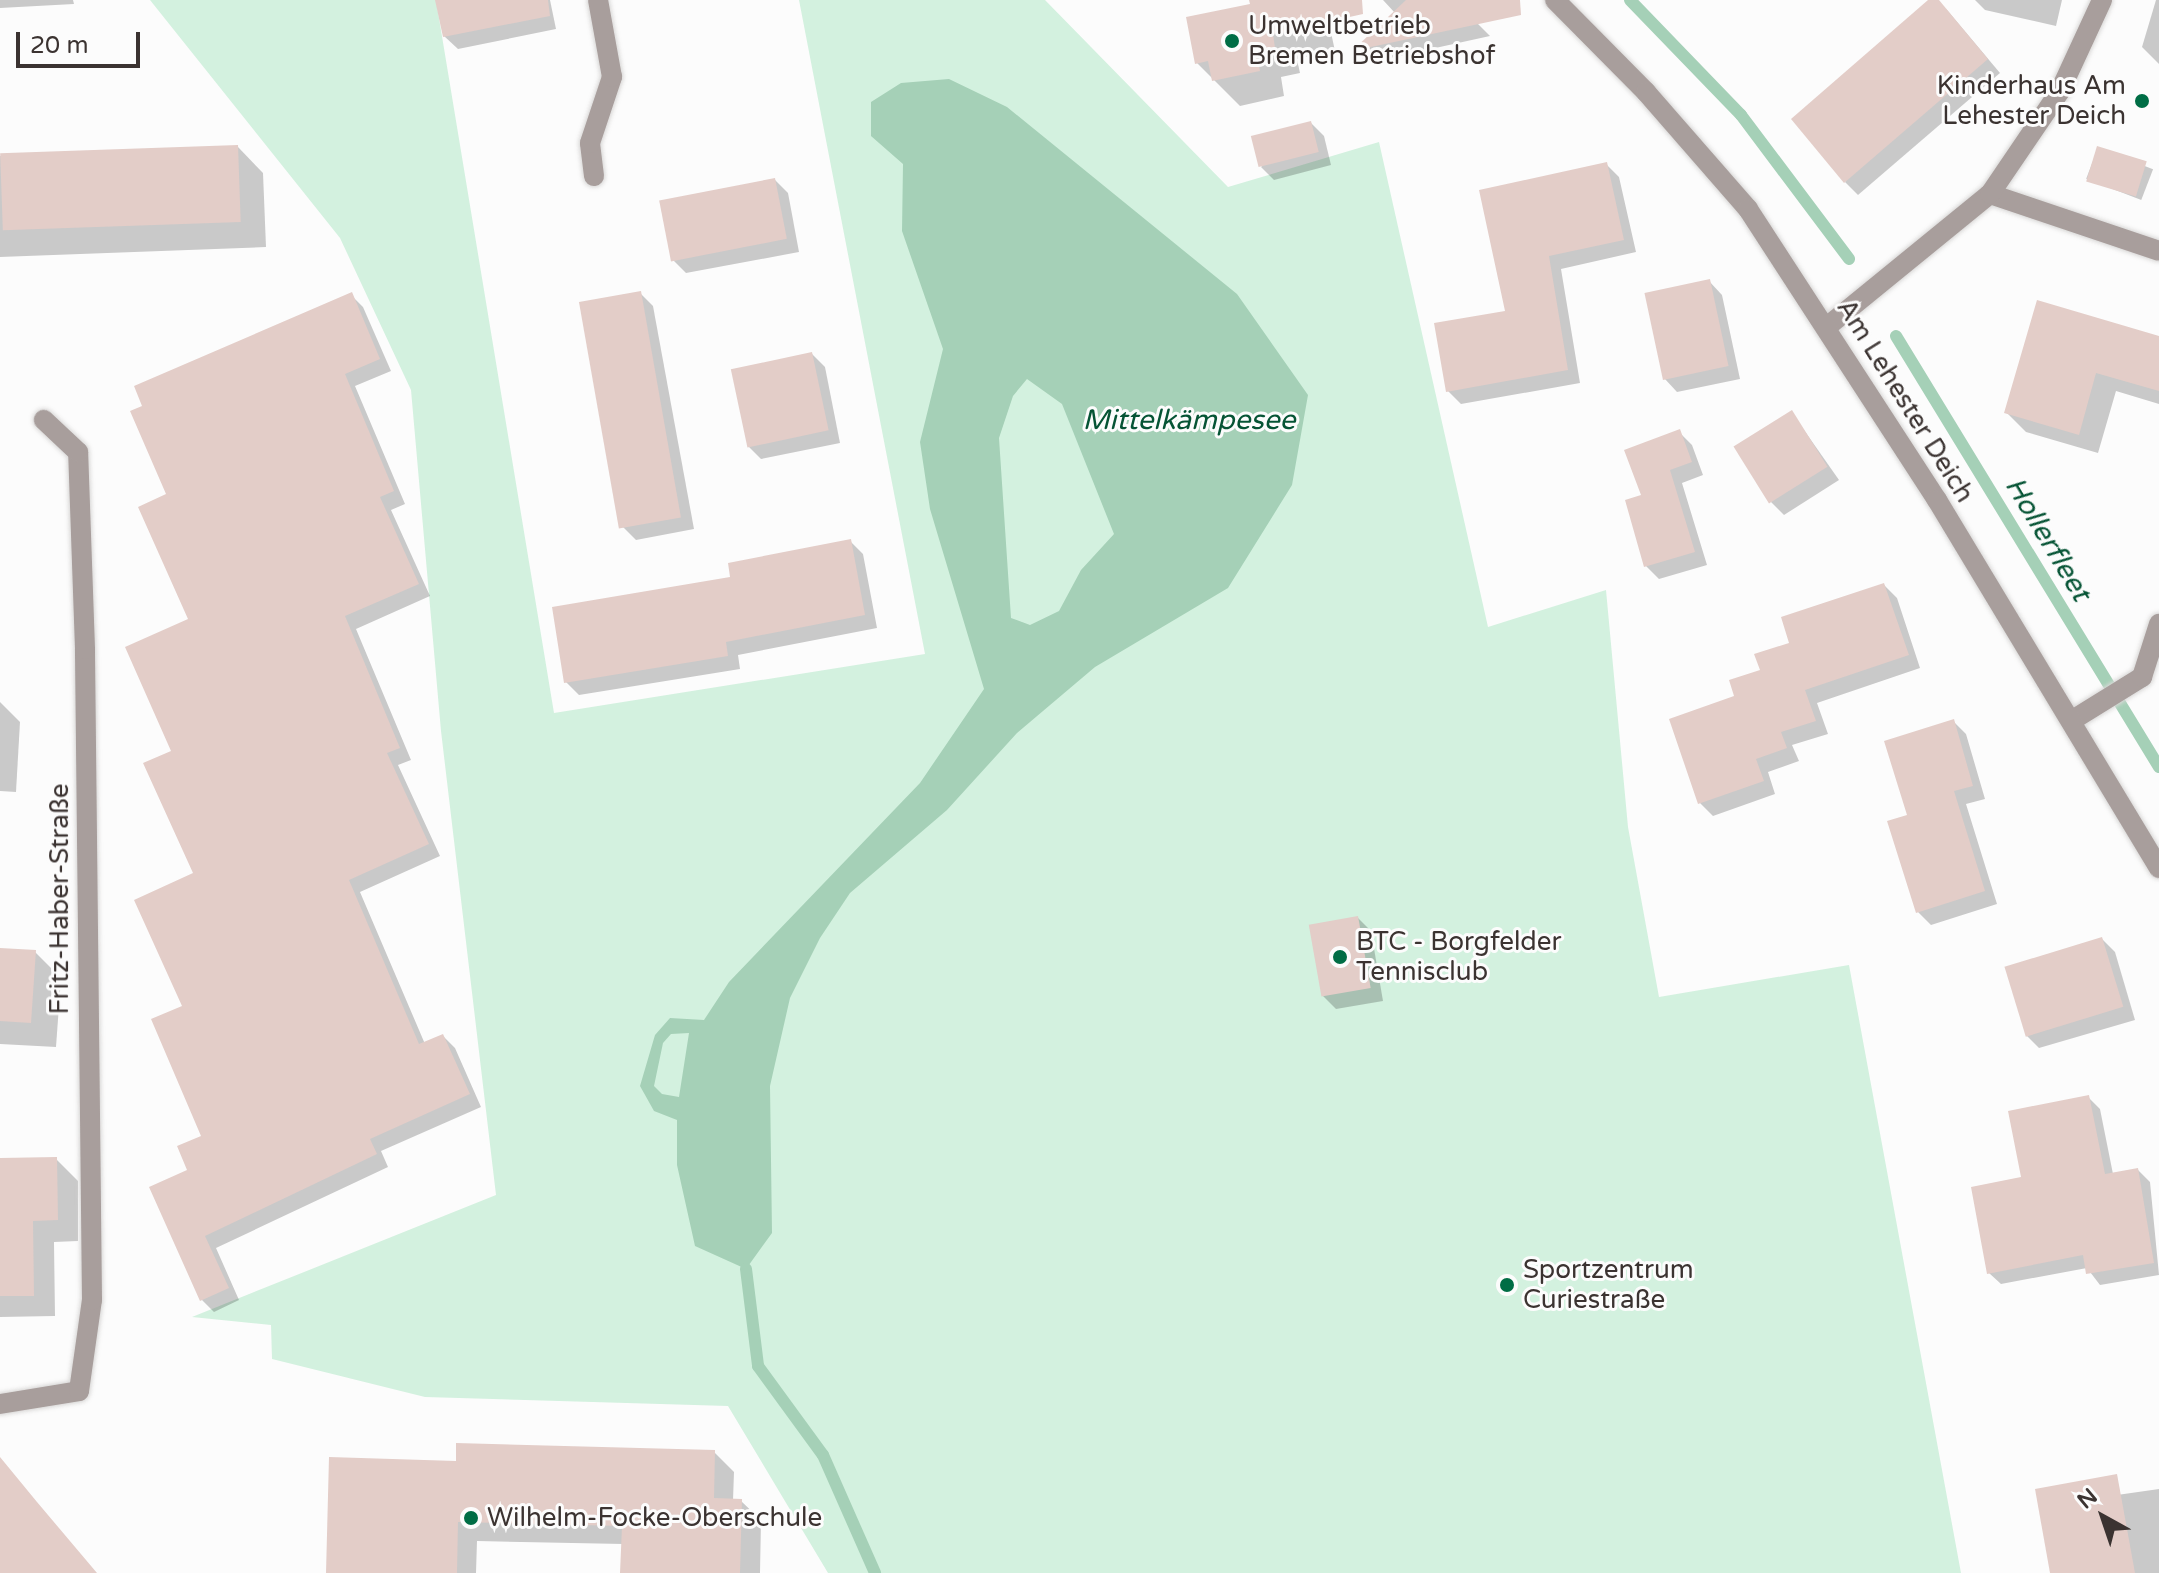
<!DOCTYPE html>
<meta charset="utf-8">
<style>
body{margin:0}
#map{position:relative;width:2159px;height:1573px;overflow:hidden;background:#fcfcfc;font-family:"Varela Round",sans-serif}
div>[style]{position:absolute}
.green>*{inset:0;background:#d3f1df}
.water>*{inset:0;background:#a5d0b7}
.shadow>*{inset:0;background:#0003;transform-origin:0 0}
.stream>*{height:12px;margin:-6px;padding:0 6px;transform-origin:6px;border-radius:6px;background:#a5d0b7}
.building>*{inset:0;background:#e3cdc8;transform-origin:0 0}
.roads{filter:drop-shadow(0 0 2px #d9d8d7) drop-shadow(0 0 2px #d9d8d7)}
.service>*{height:20px;margin:-10px;padding:0 10px;transform-origin:10px;border-radius:10px;background:#a89e9c}
.minor>*{height:20px;margin:-10px;padding:0 10px;transform-origin:10px;border-radius:10px;background:#a89e9c}
.tertiary>*{height:20px;margin:-10px;padding:0 10px;transform-origin:10px;border-radius:10px;background:#a89e9c}
.dots>*{width:22px;height:22px;translate:-50% -50%;box-sizing:border-box;border:4px solid #fcfcfc;border-radius:50%}
span{translate:-50% -50%;white-space:nowrap;text-align:center;line-height:1.15;-webkit-text-stroke:6px #fcfcfc;paint-order:stroke}
.poi-label{font-size:26px;color:#3b3331}
.left{translate:0 -50%;text-align:left}
.right{translate:-100% -50%;text-align:right}
.street-label{font-size:26px;color:#3b3331}
.water-label{font-size:28px;color:#065435;font-style:italic}
.north{position:absolute;left:2063px;top:1477px;width:80px;height:80px;-webkit-text-stroke:6px #fcfcfc;paint-order:stroke;rotate:320deg;font-size:22px;font-weight:700;line-height:32px;text-align:center;color:#3b3331}
.north::after{content:'';display:block;margin:auto;width:28px;height:36px;background:#3b3331;clip-path:polygon(50% 0,100% 100%,50% 72%,0 100%)}
.scale{position:absolute;left:16px;top:32px;width:124px;height:36px;box-sizing:border-box;border:4px solid #3b3331;border-top:0;padding-left:10px;font-size:24px;line-height:28px;white-space:nowrap;color:#3b3331;-webkit-text-stroke:6px #fcfcfc;paint-order:stroke}
</style>
<div id="map">
<div class="green">
<div style="clip-path:polygon(150px 0,436px 0,554px 713px,925px 654px,799px 0,1045px 0,1228px 187px,1379px 142px,1488px 627px,1606px 590px,1628px 827px,1659px 997px,1849px 965px,1961px 1573px,828px 1573px,728px 1406px,425px 1397px,272px 1359px,271px 1325px,192px 1317px,496px 1195px,441px 731px,411px 390px,340px 238px)"></div>
</div>
<div class="water">
<div style="clip-path:polygon(evenodd,949px 79px,1007px 107px,1237px 294px,1308px 395px,1292px 485px,1228px 588px,1095px 667px,1017px 733px,947px 810px,850px 893px,820px 938px,790px 998px,770px 1086px,772px 1233px,746px 1269px,695px 1246px,677px 1165px,677px 1120px,654px 1111px,640px 1086px,655px 1035px,670px 1018px,704px 1020px,729px 982px,920px 783px,984px 689px,930px 509px,920px 442px,943px 349px,902px 231px,903px 164px,871px 136px,871px 102px,901px 83px,949px 79px,1027px 379px,1062px 404px,1114px 534px,1081px 570px,1059px 611px,1030px 625px,1011px 618px,999px 438px,1013px 396px,1027px 379px,949px 79px,689px 1033px,679px 1097px,662px 1094px,654px 1086px,663px 1043px,671px 1034px,689px 1033px)"></div>
</div>
<div class="shadow">
<div style="clip-path:polygon(0 0,73px 0,74px 4px,0 8px)"></div>
<div style="clip-path:polygon(437px 0,550px 0,556px 29px,458px 49px,444px 36px)"></div>
<div style="clip-path:polygon(1251px 0,1324px 0,1335px 51px,1297px 59px,1300px 73px,1281px 77px,1284px 96px,1240px 106px,1197px 63px,1252px 6px)"></div>
<div style="clip-path:polygon(1383px 0,1454px 0,1490px 36px,1367px 63px,1355px 51px,1395px 13px)"></div>
<div style="clip-path:polygon(1931px 0,1947px 10px,2000px 73px,1858px 195px,1845px 182px)"></div>
<div style="clip-path:polygon(1975px 0,2062px 0,2056px 26px,1985px 10px)"></div>
<div style="clip-path:polygon(2156px 0,2159px 0,2159px 64px,2142px 47px)"></div>
<div style="clip-path:polygon(1311px 123px,1324px 136px,1331px 165px,1274px 180px,1261px 167px)"></div>
<div style="clip-path:polygon(238px 147px,263px 173px,266px 247px,0 257px,0 156px)"></div>
<div style="left:2098px;top:148px;width:59px;height:33px;rotate:21deg"></div>
<div style="clip-path:polygon(1606px 164px,1619px 177px,1636px 252px,1561px 269px,1580px 383px,1461px 404px,1448px 391px,1508px 312px)"></div>
<div style="clip-path:polygon(775px 180px,788px 193px,799px 252px,686px 273px,673px 260px)"></div>
<div style="clip-path:polygon(1709px 281px,1722px 295px,1740px 379px,1677px 392px,1664px 378px)"></div>
<div style="clip-path:polygon(640px 293px,653px 306px,694px 529px,636px 540px,623px 527px)"></div>
<div style="clip-path:polygon(351px 295px,363px 307px,391px 371px,355px 386px,405px 504px,391px 510px,430px 596px,356px 629px,411px 760px,398px 765px,440px 856px,360px 892px,425px 1044px,443px 1036px,455px 1048px,481px 1107px,381px 1151px,388px 1167px,216px 1248px,239px 1300px,214px 1312px,202px 1300px,190px 1171px,203px 1137px,185px 1007px,196px 874px,174px 752px,191px 620px,168px 495px)"></div>
<div style="clip-path:polygon(2159px 338px,2159px 404px,2116px 391px,2098px 453px,2026px 432px,2006px 412px)"></div>
<div style="clip-path:polygon(812px 354px,825px 367px,840px 443px,761px 459px,748px 446px)"></div>
<div style="clip-path:polygon(1792px 413px,1839px 480px,1784px 515px,1771px 502px)"></div>
<div style="clip-path:polygon(1679px 432px,1692px 445px,1703px 475px,1682px 483px,1707px 565px,1659px 579px,1646px 566px)"></div>
<div style="clip-path:polygon(850px 541px,863px 554px,877px 628px,738px 655px,740px 669px,579px 695px,566px 682px,733px 579px)"></div>
<div style="clip-path:polygon(1884px 585px,1897px 598px,1920px 668px,1817px 703px,1828px 734px,1792px 745px,1799px 761px,1768px 772px,1775px 794px,1713px 816px,1700px 803px,1737px 697px,1762px 671px)"></div>
<div style="clip-path:polygon(0 702px,20px 722px,16px 792px,0 791px)"></div>
<div style="clip-path:polygon(1953px 721px,1966px 734px,1985px 799px,1966px 804px,1997px 904px,1931px 925px,1918px 912px,1909px 816px)"></div>
<div style="clip-path:polygon(1358px 918px,1371px 931px,1383px 1001px,1336px 1009px,1323px 996px)"></div>
<div style="clip-path:polygon(2102px 939px,2115px 952px,2135px 1020px,2039px 1048px,2026px 1035px)"></div>
<div style="clip-path:polygon(0 950px,35px 952px,61px 978px,56px 1047px,0 1044px)"></div>
<div style="clip-path:polygon(2088px 1097px,2100px 1109px,2113px 1174px,2138px 1170px,2150px 1182px,2159px 1275px,2100px 1285px,2087px 1268px,2001px 1284px,1989px 1273px,2023px 1179px)"></div>
<div style="clip-path:polygon(56px 1159px,78px 1181px,78px 1241px,54px 1242px,55px 1316px,0 1317px,0 1160px)"></div>
<div style="clip-path:polygon(714px 1452px,734px 1472px,733px 1501px,741px 1501px,761px 1520px,760px 1573px,622px 1573px,623px 1544px,477px 1541px,476px 1573px,328px 1573px,458px 1463px)"></div>
<div style="clip-path:polygon(2159px 1489px,2159px 1573px,2052px 1573px,2040px 1506px)"></div>
</div>
<div class="stream">
<div style="left:1630px;top:0;width:160px;rotate:46deg"></div>
<div style="left:1741px;top:115px;width:180px;rotate:53.1deg"></div>
<div style="left:1896px;top:336px;width:505px;rotate:58.61deg"></div>
<div style="left:746px;top:1269px;width:98px;rotate:82.9deg"></div>
<div style="left:758px;top:1366px;width:110px;rotate:53.9deg"></div>
<div style="left:823px;top:1455px;width:129px;rotate:66.2deg"></div>
</div>
<div class="building">
<div style="clip-path:polygon(435px 0,548px 0,550px 16px,443px 37px)"></div>
<div style="clip-path:polygon(1249px 0,1362px 0,1363px 14px,1273px 34px,1275px 48px,1256px 52px,1260px 71px,1212px 81px,1208px 61px,1195px 64px,1186px 17px,1250px 4px)"></div>
<div style="clip-path:polygon(1406px 0,1520px 0,1521px 15px,1352px 51px)"></div>
<div style="clip-path:polygon(1928px 0,1939px 0,1988px 59px,1844px 183px,1791px 119px)"></div>
<div style="left:1311px;top:121px;width:32px;height:62px;rotate:76deg"></div>
<div style="left:238px;top:145px;width:77px;height:238px;rotate:88deg"></div>
<div style="left:2097px;top:146px;width:52px;height:37px;rotate:17deg"></div>
<div style="clip-path:polygon(1607px 162px,1624px 240px,1549px 256px,1568px 370px,1446px 392px,1434px 323px,1505px 311px,1479px 190px)"></div>
<div style="left:775px;top:178px;width:62px;height:118px;rotate:79deg"></div>
<div style="left:1710px;top:279px;width:89px;height:67px;rotate:78deg"></div>
<div style="left:641px;top:291px;width:230px;height:63px;rotate:80deg"></div>
<div style="clip-path:polygon(352px 292px,380px 359px,345px 374px,394px 491px,380px 497px,419px 584px,345px 616px,400px 748px,387px 753px,429px 844px,349px 880px,419px 1044px,443px 1034px,470px 1094px,370px 1139px,377px 1154px,205px 1236px,229px 1288px,200px 1301px,149px 1187px,187px 1170px,177px 1146px,201px 1136px,151px 1019px,182px 1006px,134px 900px,193px 873px,143px 763px,171px 751px,125px 647px,188px 619px,138px 507px,166px 494px,130px 411px,142px 406px,134px 386px)"></div>
<div style="clip-path:polygon(2037px 300px,2159px 336px,2159px 391px,2096px 373px,2079px 435px,2004px 413px)"></div>
<div style="left:812px;top:352px;width:80px;height:83px;rotate:78deg"></div>
<div style="left:1792px;top:410px;width:67px;height:69px;rotate:58deg"></div>
<div style="clip-path:polygon(1680px 429px,1692px 462px,1670px 470px,1695px 552px,1644px 567px,1625px 500px,1641px 495px,1624px 450px)"></div>
<div style="clip-path:polygon(851px 539px,865px 615px,726px 642px,728px 656px,564px 683px,552px 607px,730px 577px,728px 563px)"></div>
<div style="clip-path:polygon(1884px 583px,1909px 655px,1805px 690px,1816px 721px,1781px 732px,1787px 748px,1756px 759px,1764px 781px,1698px 804px,1669px 719px,1734px 696px,1729px 680px,1760px 670px,1754px 654px,1789px 643px,1781px 617px)"></div>
<div style="clip-path:polygon(1954px 719px,1973px 786px,1954px 791px,1985px 891px,1916px 913px,1887px 821px,1907px 815px,1884px 741px)"></div>
<div style="left:1358px;top:916px;width:73px;height:50px;rotate:80deg"></div>
<div style="left:2102px;top:937px;width:73px;height:102px;rotate:73deg"></div>
<div style="clip-path:polygon(0 948px,36px 950px,31px 1023px,0 1021px)"></div>
<div style="clip-path:polygon(2089px 1095px,2105px 1174px,2138px 1168px,2154px 1263px,2086px 1274px,2083px 1255px,1987px 1274px,1971px 1187px,2021px 1177px,2008px 1111px)"></div>
<div style="clip-path:polygon(57px 1157px,58px 1220px,33px 1221px,34px 1296px,0 1296px,0 1158px)"></div>
<div style="clip-path:polygon(456px 1443px,715px 1450px,714px 1498px,742px 1499px,740px 1573px,620px 1573px,622px 1526px,458px 1522px,457px 1573px,326px 1573px,329px 1457px,456px 1461px)"></div>
<div style="clip-path:polygon(0 1457px,37px 1502px,97px 1573px,0 1573px)"></div>
<div style="clip-path:polygon(2117px 1474px,2135px 1573px,2050px 1573px,2035px 1489px)"></div>
</div>
<div class="roads">
<div class="service">
<div style="left:1990px;top:194px;width:178px;rotate:18.6deg"></div>
<div style="left:2071px;top:721px;width:84px;rotate:-31.8deg"></div>
<div style="left:2142px;top:677px;width:56px;rotate:-72.2deg"></div>
</div>
<div class="minor">
<div style="left:594px;top:176px;width:33px;rotate:-97deg"></div>
<div style="left:590px;top:143px;width:70px;rotate:-71.6deg"></div>
<div style="left:612px;top:77px;width:78px;rotate:-100.3deg"></div>
<div style="left:1828px;top:326px;width:209px;rotate:-39.2deg"></div>
<div style="left:1990px;top:194px;width:125px;rotate:-55.8deg"></div>
<div style="left:2060px;top:91px;width:100px;rotate:-65.2deg"></div>
<div style="left:0;top:1404px;width:80px;rotate:-9.3deg"></div>
<div style="left:79px;top:1391px;width:92px;rotate:-81.9deg"></div>
<div style="left:92px;top:1300px;width:651px;rotate:-90.62deg"></div>
<div style="left:85px;top:649px;width:197px;rotate:-92deg"></div>
<div style="left:78px;top:452px;width:47px;rotate:-136.7deg"></div>
</div>
<div class="tertiary">
<div style="left:1555px;top:0;width:129px;rotate:45.3deg"></div>
<div style="left:1646px;top:92px;width:155px;rotate:48.9deg"></div>
<div style="left:1748px;top:209px;width:347px;rotate:57deg"></div>
<div style="left:1937px;top:500px;width:430px;rotate:58.9deg"></div>
</div>
</div>
<div class="dots">
<div style="left:1232px;top:41px;background:#006d45"></div>
<div style="left:2142px;top:101px;background:#006d45"></div>
<div style="left:1340px;top:957px;background:#006d45"></div>
<div style="left:1507px;top:1285px;background:#006d45"></div>
<div style="left:471px;top:1518px;background:#006d45"></div>
</div>
<div class="poi-label">
<span class="left" style="left:1248px;top:41px">Umweltbetrieb<br>Bremen Betriebshof</span>
<span class="right" style="left:2126px;top:101px">Kinderhaus Am<br>Lehester Deich</span>
<span class="left" style="left:1356px;top:957px">BTC - Borgfelder<br>Tennisclub</span>
<span class="left" style="left:1523px;top:1285px">Sportzentrum<br>Curiestraße</span>
<span class="left" style="left:487px;top:1518px">Wilhelm-Focke-Oberschule</span>
</div>
<div class="street-label">
<span style="left:1905px;top:401px;rotate:58deg">Am Lehester Deich</span>
<span style="left:60px;top:899px;rotate:-90deg">Fritz-Haber-Straße</span>
</div>
<div class="water-label">
<span style="left:1189px;top:420px">Mittelkämpesee</span>
<span style="left:2048px;top:539px;rotate:59deg">Hollerfleet</span>
</div>
<div class="north">N</div>
<div class="scale">20 m</div>
</div>
